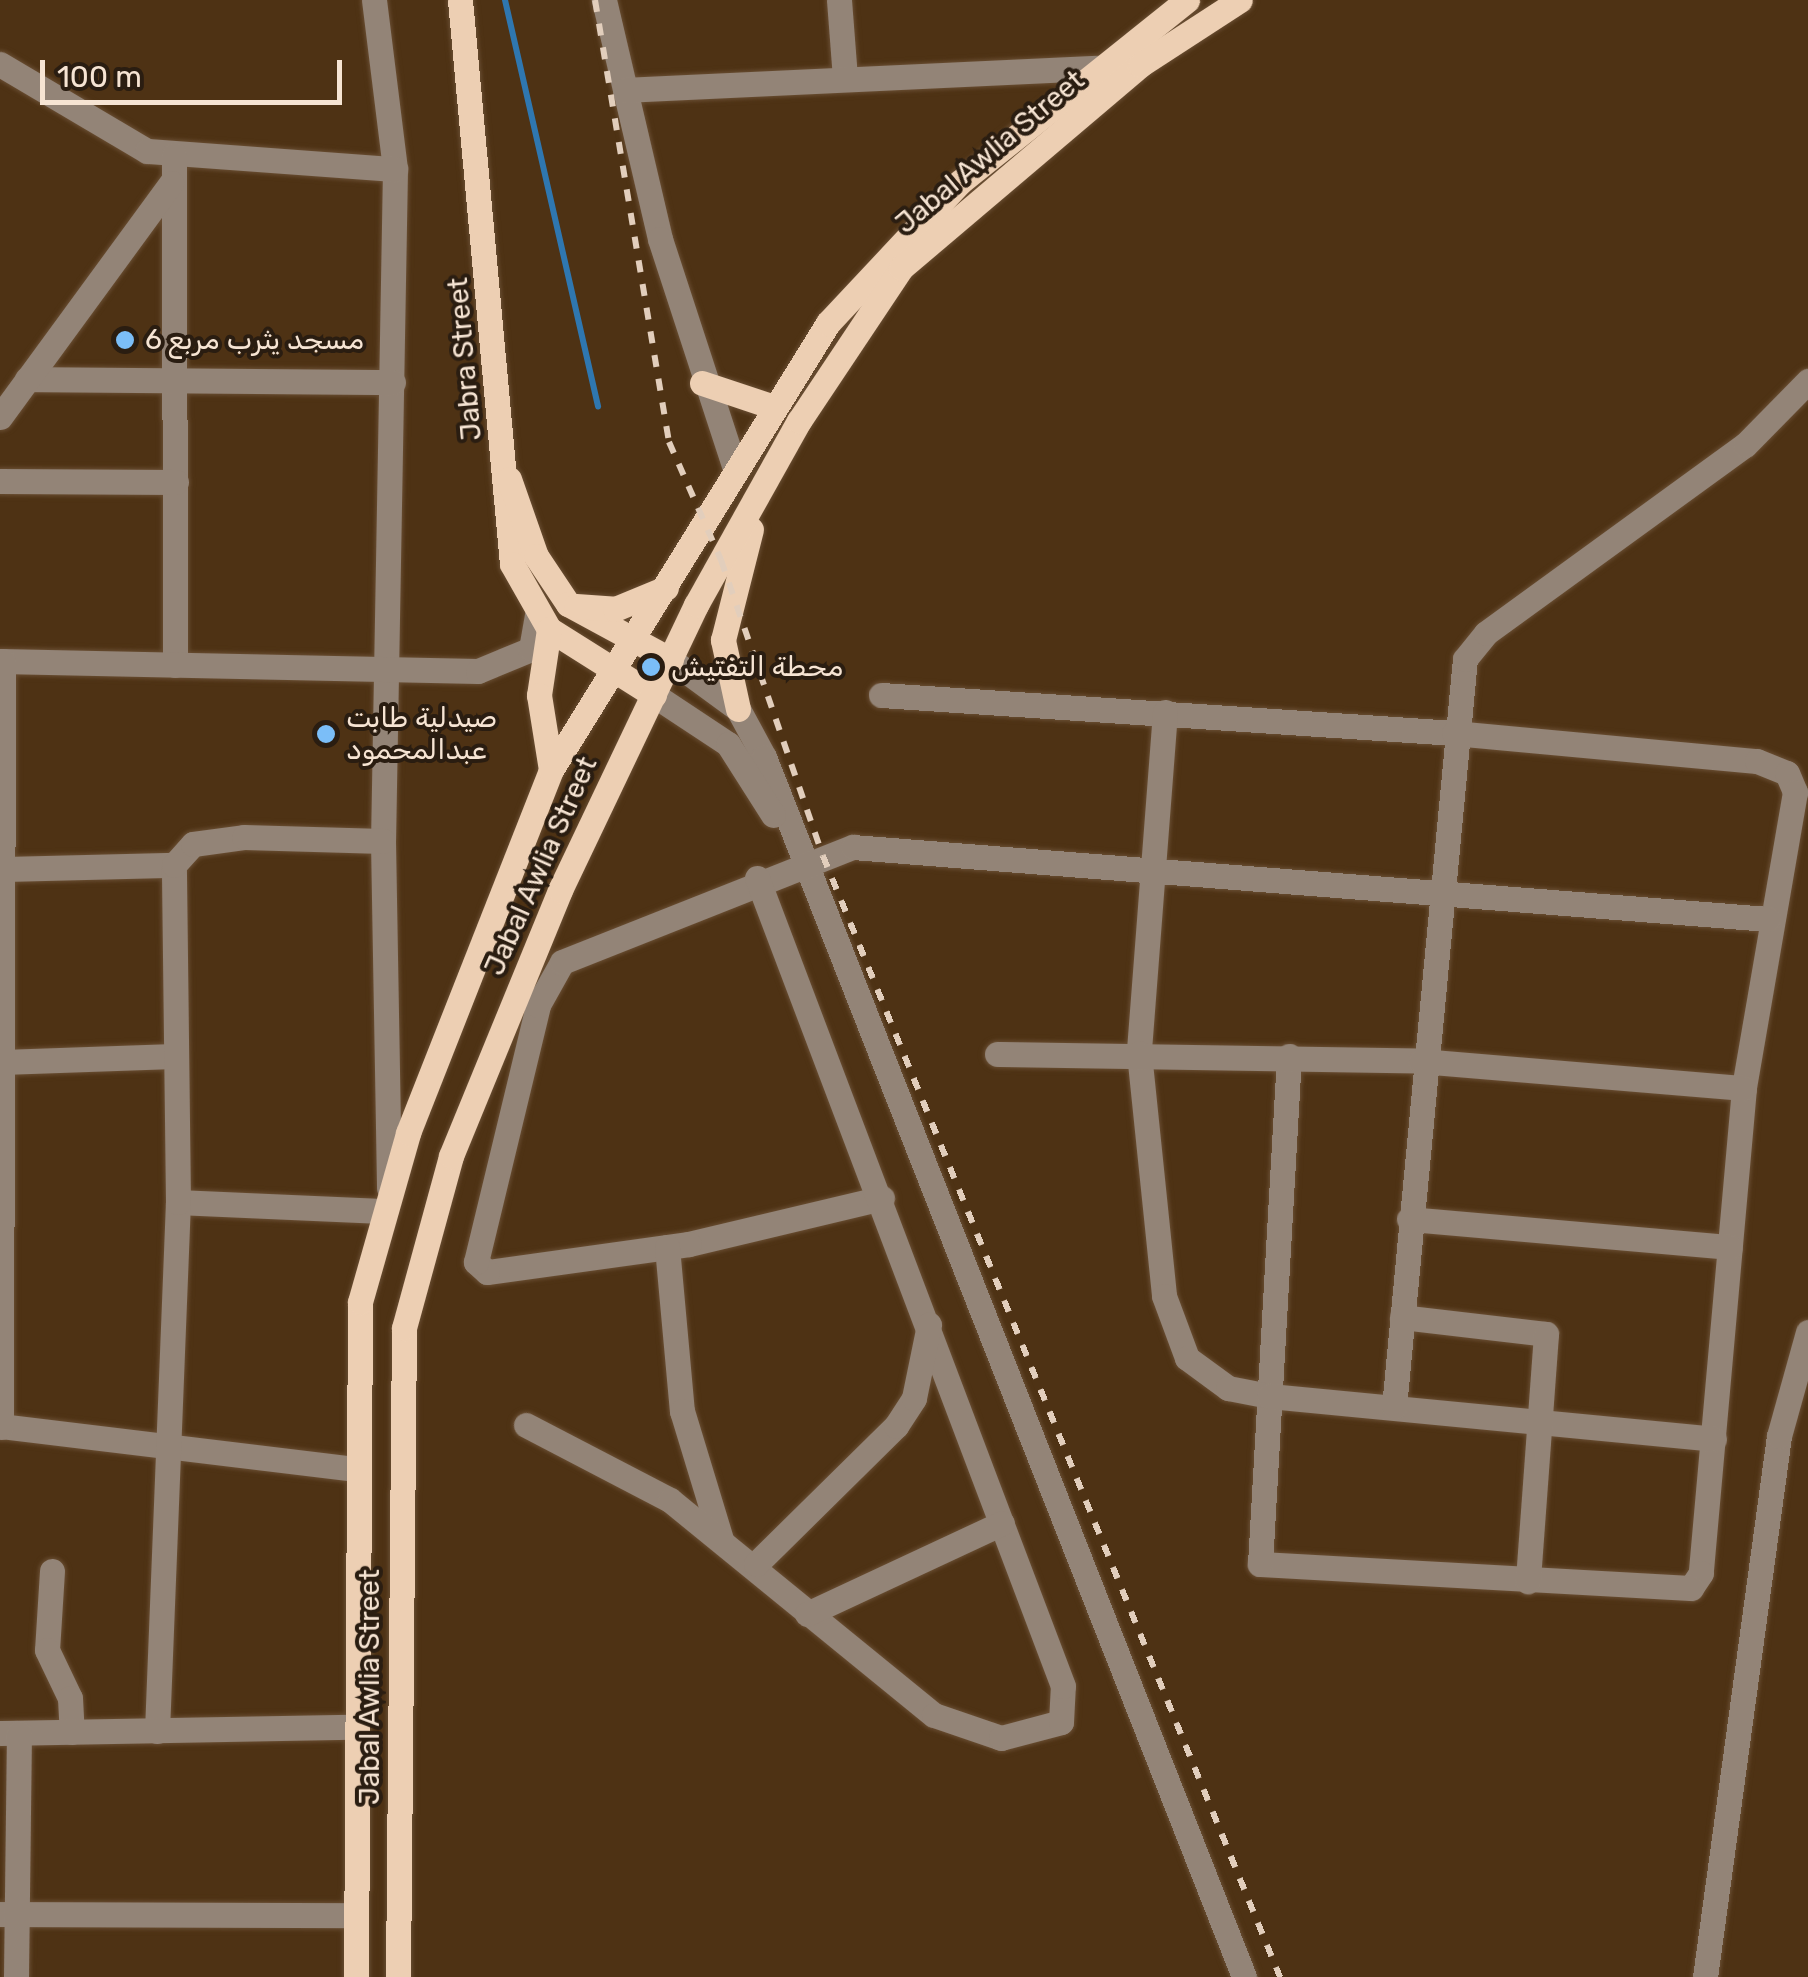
<!DOCTYPE html>
<meta charset="utf-8">
<style>
body{margin:0}
#map{position:relative;width:1808px;height:1977px;overflow:hidden;background:#4e3214;font-family:Rubik,"Noto Naskh Arabic",sans-serif}
div>[style]{position:absolute}
.stream>*{height:6px;margin:-3px;padding:0 3px;transform-origin:3px;border-radius:3px;background:#2f77b0}
.roads{filter:drop-shadow(0 0 2px #694e33) drop-shadow(0 0 2px #694e33)}
.minor>*{height:25px;margin:-12.5px;padding:0 12.5px;transform-origin:12.5px;border-radius:12.5px;background:#938477}
.major>*{height:25px;margin:-12.5px;padding:0 12.5px;transform-origin:12.5px;border-radius:12.5px;background:#edcfb3}
.rail>*{height:6px;margin-top:-3px;transform-origin:0;background:repeating-linear-gradient(90deg,#e2cebc 0 12px,transparent 0 24px)}
.dots>*{width:28px;height:28px;translate:-50% -50%;box-sizing:border-box;border:5px solid #2a1d11;border-radius:50%}
span{translate:-50% -50%;white-space:nowrap;text-align:center;line-height:1.15;-webkit-text-stroke:8px #2a1d11;paint-order:stroke}
.street-label{font-size:28px;color:#f6e4d3}
.poi-label{font-size:28px;color:#f6e4d3}
.left{translate:0 -50%;text-align:left}
.scale{position:absolute;left:40px;top:60px;width:302px;height:45px;box-sizing:border-box;border:5px solid #f6e4d3;border-top:0;padding-left:12px;font-size:30px;line-height:35px;white-space:nowrap;color:#f6e4d3;-webkit-text-stroke:8px #2a1d11;paint-order:stroke}
</style>
<div id="map">
<div class="stream">
<div style="left:505px;top:0;width:417px;rotate:77.1deg"></div>
</div>
<div class="roads">
<div class="minor">
<div style="left:374px;top:0;width:170px;rotate:82.9deg"></div>
<div style="left:395px;top:169px;width:672px;rotate:91.02deg"></div>
<div style="left:383px;top:841px;width:347px;rotate:89deg"></div>
<div style="left:604px;top:0;width:245px;rotate:76.8deg"></div>
<div style="left:660px;top:239px;width:242px;rotate:71.9deg"></div>
<div style="left:839px;top:0;width:78px;rotate:85.6deg"></div>
<div style="left:0;top:64px;width:171px;rotate:30.6deg"></div>
<div style="left:147px;top:151px;width:249px;rotate:4.2deg"></div>
<div style="left:625px;top:90px;width:471px;rotate:-2.7deg"></div>
<div style="left:174px;top:155px;width:510px;rotate:89.89deg"></div>
<div style="left:27px;top:379px;width:366px;rotate:0.5deg"></div>
<div style="left:0;top:417px;width:290px;rotate:-53.8deg"></div>
<div style="left:0;top:481px;width:176px;rotate:0.3deg"></div>
<div style="left:671px;top:660px;width:83px;rotate:36.2deg"></div>
<div style="left:738px;top:709px;width:55px;rotate:61.6deg"></div>
<div style="left:764px;top:757px;width:1311px;rotate:68.52deg"></div>
<div style="left:0;top:661px;width:478px;rotate:1.2deg"></div>
<div style="left:478px;top:671px;width:57px;rotate:-22.5deg"></div>
<div style="left:531px;top:649px;width:35px;rotate:-80deg"></div>
<div style="left:654px;top:695px;width:89px;rotate:33.5deg"></div>
<div style="left:728px;top:744px;width:84px;rotate:57.6deg"></div>
<div style="left:881px;top:695px;width:574px;rotate:3.79deg"></div>
<div style="left:1454px;top:733px;width:304px;rotate:5.3deg"></div>
<div style="left:1757px;top:761px;width:32px;rotate:22deg"></div>
<div style="left:1787px;top:773px;width:21px;rotate:67deg"></div>
<div style="left:1795px;top:792px;width:300px;rotate:99.8deg"></div>
<div style="left:1744px;top:1088px;width:487px;rotate:95.1deg"></div>
<div style="left:1701px;top:1573px;width:18px;rotate:124deg"></div>
<div style="left:1691px;top:1588px;width:432px;rotate:-176.8deg"></div>
<div style="left:1260px;top:1564px;width:509px;rotate:-86.73deg"></div>
<div style="left:1165px;top:712px;width:342px;rotate:94.4deg"></div>
<div style="left:1139px;top:1053px;width:244px;rotate:84.1deg"></div>
<div style="left:1164px;top:1296px;width:66px;rotate:69.6deg"></div>
<div style="left:1187px;top:1358px;width:51px;rotate:36.2deg"></div>
<div style="left:1228px;top:1388px;width:42px;rotate:11deg"></div>
<div style="left:1269px;top:1396px;width:447px;rotate:5.5deg"></div>
<div style="left:7px;top:869px;width:167px;rotate:-1.4deg"></div>
<div style="left:997px;top:1054px;width:424px;rotate:0.9deg"></div>
<div style="left:1421px;top:1061px;width:324px;rotate:4.8deg"></div>
<div style="left:0;top:1062px;width:176px;rotate:-2deg"></div>
<div style="left:882px;top:1198px;width:198px;rotate:166.6deg"></div>
<div style="left:689px;top:1244px;width:204px;rotate:172.1deg"></div>
<div style="left:487px;top:1272px;width:15px;rotate:-138deg"></div>
<div style="left:476px;top:1262px;width:264px;rotate:-76.4deg"></div>
<div style="left:538px;top:1005px;width:49px;rotate:-60.8deg"></div>
<div style="left:562px;top:962px;width:313px;rotate:-21.6deg"></div>
<div style="left:853px;top:847px;width:918px;rotate:4.5deg"></div>
<div style="left:178px;top:1202px;width:203px;rotate:2.5deg"></div>
<div style="left:1409px;top:1219px;width:322px;rotate:5deg"></div>
<div style="left:667px;top:1247px;width:165px;rotate:84.8deg"></div>
<div style="left:682px;top:1411px;width:134px;rotate:73.1deg"></div>
<div style="left:1402px;top:1317px;width:145px;rotate:6.7deg"></div>
<div style="left:1546px;top:1334px;width:248px;rotate:94.2deg"></div>
<div style="left:1394px;top:1407px;width:751px;rotate:-84.58deg"></div>
<div style="left:1465px;top:659px;width:33px;rotate:-51deg"></div>
<div style="left:1486px;top:633px;width:320px;rotate:-36deg"></div>
<div style="left:1745px;top:445px;width:90px;rotate:-45.5deg"></div>
<div style="left:526px;top:1425px;width:162px;rotate:27.5deg"></div>
<div style="left:670px;top:1500px;width:340px;rotate:39.2deg"></div>
<div style="left:934px;top:1715px;width:71px;rotate:18.9deg"></div>
<div style="left:1001px;top:1738px;width:62px;rotate:-14.9deg"></div>
<div style="left:1061px;top:1722px;width:36px;rotate:-87deg"></div>
<div style="left:1063px;top:1686px;width:864px;rotate:-110.74deg"></div>
<div style="left:0;top:1426px;width:359px;rotate:6.9deg"></div>
<div style="left:1px;top:1427px;width:766px;rotate:-89.85deg"></div>
<div style="left:756px;top:1564px;width:197px;rotate:-44.6deg"></div>
<div style="left:896px;top:1426px;width:33px;rotate:-57deg"></div>
<div style="left:914px;top:1398px;width:75px;rotate:-78.4deg"></div>
<div style="left:52px;top:1571px;width:79px;rotate:93.6deg"></div>
<div style="left:47px;top:1650px;width:53px;rotate:64.4deg"></div>
<div style="left:70px;top:1698px;width:34px;rotate:87deg"></div>
<div style="left:807px;top:1614px;width:215px;rotate:-25deg"></div>
<div style="left:157px;top:1731px;width:529px;rotate:-87.73deg"></div>
<div style="left:178px;top:1202px;width:337px;rotate:-90.7deg"></div>
<div style="left:174px;top:865px;width:28px;rotate:-48deg"></div>
<div style="left:193px;top:844px;width:51px;rotate:-7.8deg"></div>
<div style="left:244px;top:837px;width:139px;rotate:1.6deg"></div>
<div style="left:0;top:1733px;width:353px;rotate:-1deg"></div>
<div style="left:0;top:1914px;width:356px;rotate:0.2deg"></div>
<div style="left:16px;top:1977px;width:244px;rotate:-89.3deg"></div>
<div style="left:1705px;top:1977px;width:546px;rotate:-82.21deg"></div>
<div style="left:1779px;top:1436px;width:108px;rotate:-74.4deg"></div>
</div>
<div class="major">
<div style="left:460px;top:0;width:566px;rotate:84.73deg"></div>
<div style="left:512px;top:564px;width:75px;rotate:60.4deg"></div>
<div style="left:549px;top:629px;width:124px;rotate:32.2deg"></div>
<div style="left:702px;top:383px;width:73px;rotate:18.4deg"></div>
<div style="left:509px;top:479px;width:82px;rotate:70.7deg"></div>
<div style="left:536px;top:556px;width:58px;rotate:56.3deg"></div>
<div style="left:568px;top:604px;width:117px;rotate:28.5deg"></div>
<div style="left:576px;top:606px;width:39px;rotate:4deg"></div>
<div style="left:615px;top:609px;width:55px;rotate:-22.4deg"></div>
<div style="left:549px;top:629px;width:67px;rotate:98.6deg"></div>
<div style="left:539px;top:695px;width:76px;rotate:80.9deg"></div>
<div style="left:738px;top:709px;width:71px;rotate:-102.3deg"></div>
<div style="left:723px;top:640px;width:114px;rotate:-75.8deg"></div>
<div style="left:356px;top:1977px;width:675px;rotate:-89.66deg"></div>
<div style="left:360px;top:1302px;width:176px;rotate:-74.1deg"></div>
<div style="left:408px;top:1133px;width:390px;rotate:-68.5deg"></div>
<div style="left:551px;top:770px;width:526px;rotate:-58.21deg"></div>
<div style="left:828px;top:323px;width:193px;rotate:-46.9deg"></div>
<div style="left:960px;top:182px;width:291px;rotate:-38.7deg"></div>
<div style="left:398px;top:1977px;width:649px;rotate:-89.47deg"></div>
<div style="left:404px;top:1328px;width:178px;rotate:-74.7deg"></div>
<div style="left:451px;top:1156px;width:287px;rotate:-67.7deg"></div>
<div style="left:560px;top:890px;width:316px;rotate:-64.5deg"></div>
<div style="left:696px;top:605px;width:211px;rotate:-60.8deg"></div>
<div style="left:799px;top:421px;width:184px;rotate:-56.3deg"></div>
<div style="left:901px;top:268px;width:314px;rotate:-40.3deg"></div>
<div style="left:1140px;top:65px;width:119px;rotate:-33deg"></div>
</div>
</div>
<div class="rail">
<div style="left:595px;top:0;width:448px;rotate:80.5deg"></div>
<div style="left:669px;top:442px;width:129px;rotate:66.2deg"></div>
<div style="left:721px;top:560px;width:313px;rotate:71deg"></div>
<div style="left:823px;top:856px;width:1211px;rotate:67.82deg"></div>
</div>
<div class="dots">
<div style="left:125px;top:340px;background:#7bbef8"></div>
<div style="left:651px;top:667px;background:#7bbef8"></div>
<div style="left:326px;top:734px;background:#7bbef8"></div>
</div>
<div class="street-label">
<span style="left:990px;top:152px;rotate:-40deg">Jabal Awlia Street</span>
<span style="left:465px;top:359px;rotate:-95deg">Jabra Street</span>
<span style="left:541px;top:866px;rotate:-66deg">Jabal Awlia Street</span>
<span style="left:370px;top:1687px;rotate:-90deg">Jabal Awlia Street</span>
</div>
<div class="poi-label">
<span class="left" style="left:145px;top:340px">مسجد يثرب مربع 6</span>
<span class="left" style="left:671px;top:667px">محطة التفتيش</span>
<span class="left" style="left:346px;top:734px">صيدلية طابت<br>عبدالمحمود</span>
</div>
<div class="scale">100 m</div>
</div>
